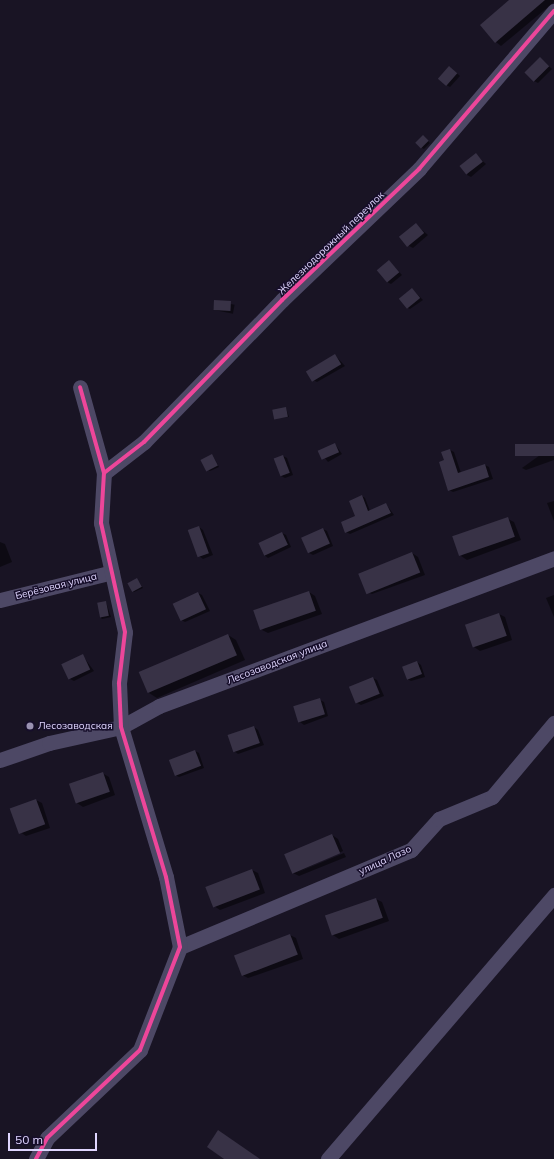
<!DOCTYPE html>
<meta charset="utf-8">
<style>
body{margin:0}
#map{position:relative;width:554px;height:1159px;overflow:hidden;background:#191424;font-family:Mulish,sans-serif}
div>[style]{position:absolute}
.shadow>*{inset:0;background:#0007;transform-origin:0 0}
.building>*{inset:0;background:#383246;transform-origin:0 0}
.minor>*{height:15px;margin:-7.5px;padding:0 7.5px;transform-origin:7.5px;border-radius:7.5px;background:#4d4865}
.cycleway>*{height:4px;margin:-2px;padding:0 2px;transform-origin:2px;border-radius:2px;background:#ed469a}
.dots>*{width:11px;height:11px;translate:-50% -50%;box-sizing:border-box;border:2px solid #160e2a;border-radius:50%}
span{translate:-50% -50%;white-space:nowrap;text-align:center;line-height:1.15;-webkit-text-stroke:3px #160e2a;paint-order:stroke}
.street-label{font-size:10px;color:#e0d6ff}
.poi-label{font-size:10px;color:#e0d6ff}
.left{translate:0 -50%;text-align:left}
.scale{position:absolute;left:8px;top:1133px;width:89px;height:18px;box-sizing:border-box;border:2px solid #e0d6ff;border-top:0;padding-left:5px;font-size:12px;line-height:14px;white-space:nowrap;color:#e0d6ff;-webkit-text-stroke:3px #160e2a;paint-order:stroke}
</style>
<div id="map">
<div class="shadow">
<div style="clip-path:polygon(512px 0,554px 0,554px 2px,501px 46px,496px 42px)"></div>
<div style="clip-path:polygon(540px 58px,552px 69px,538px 83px,534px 81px)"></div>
<div style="clip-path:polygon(450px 67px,460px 76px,450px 87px,446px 85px)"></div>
<div style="clip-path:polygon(424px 137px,430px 143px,424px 149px,422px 148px)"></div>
<div style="clip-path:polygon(476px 155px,486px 164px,471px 177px,467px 175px)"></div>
<div style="clip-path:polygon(416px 225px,428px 235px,413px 248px,409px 246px)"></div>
<div style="clip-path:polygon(389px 261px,402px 275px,391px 284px,387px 282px)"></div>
<div style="clip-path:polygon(412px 289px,423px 300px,410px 309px,406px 307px)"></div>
<div style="left:215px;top:301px;width:20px;height:9px;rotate:11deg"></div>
<div style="clip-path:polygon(335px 355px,345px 366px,317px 382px,313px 380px)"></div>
<div style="clip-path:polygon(286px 408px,289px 417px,274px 418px)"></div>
<div style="clip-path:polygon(335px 444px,342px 454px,328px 462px,320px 452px)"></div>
<div style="clip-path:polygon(554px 445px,554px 460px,526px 470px,522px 468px)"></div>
<div style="clip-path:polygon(450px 450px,454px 452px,461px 473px,485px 465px,489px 467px,493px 479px,453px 492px,449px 490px,445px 461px)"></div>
<div style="clip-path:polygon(213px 456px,219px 467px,210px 471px,208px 470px)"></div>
<div style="clip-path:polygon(283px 456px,287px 458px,293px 475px,285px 478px,281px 476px)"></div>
<div style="clip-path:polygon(362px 496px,365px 498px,370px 511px,386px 504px,394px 515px,350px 534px,346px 532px,356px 517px)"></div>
<div style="clip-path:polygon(554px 501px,554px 521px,547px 503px)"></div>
<div style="clip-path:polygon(508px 519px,514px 522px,521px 540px,467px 560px,461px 556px)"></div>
<div style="clip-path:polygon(199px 527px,203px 530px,213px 555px,203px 559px,199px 556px)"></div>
<div style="clip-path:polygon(323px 529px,327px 531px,333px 546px,313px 555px,309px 553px)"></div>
<div style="clip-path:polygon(282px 533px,286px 535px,291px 547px,268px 558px,264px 555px)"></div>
<div style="clip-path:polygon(0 542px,5px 544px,12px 562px,0 567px)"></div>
<div style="clip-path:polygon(412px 553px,418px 557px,425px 575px,372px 594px,365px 591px)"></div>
<div style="clip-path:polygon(137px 579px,143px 588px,134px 592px,132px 591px)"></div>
<div style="clip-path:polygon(309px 592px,315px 596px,322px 614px,268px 633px,262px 630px)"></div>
<div style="clip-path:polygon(198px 593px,202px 595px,210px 611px,185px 622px,181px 620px)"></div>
<div style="clip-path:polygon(554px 595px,554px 617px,546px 598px)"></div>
<div style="clip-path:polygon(106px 602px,111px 617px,102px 619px,101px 618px)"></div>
<div style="clip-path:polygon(499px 614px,505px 617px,512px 640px,480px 651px,474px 647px)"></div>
<div style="clip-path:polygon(228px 635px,236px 640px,245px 660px,157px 698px,149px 693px)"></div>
<div style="clip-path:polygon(83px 656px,94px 671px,74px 681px,70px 679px)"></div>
<div style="clip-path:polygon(417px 662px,421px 665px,425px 677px,411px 681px,407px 679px)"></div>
<div style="clip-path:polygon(373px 678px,377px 680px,384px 696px,361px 705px,357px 703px)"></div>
<div style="clip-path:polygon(320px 700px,324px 702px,328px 716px,304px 725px,300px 722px)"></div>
<div style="clip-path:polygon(254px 727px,258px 730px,264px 745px,238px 754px,234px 751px)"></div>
<div style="clip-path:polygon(195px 751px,199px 753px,204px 768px,179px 777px,175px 775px)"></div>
<div style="clip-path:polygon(102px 773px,109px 777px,115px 795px,83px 807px,77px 803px)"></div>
<div style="clip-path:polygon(36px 800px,42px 803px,50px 828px,26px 836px,20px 832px)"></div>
<div style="clip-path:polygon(332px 835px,338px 839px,343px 851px,296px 873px,344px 853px,346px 857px,299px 876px,293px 873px,286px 855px)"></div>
<div style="clip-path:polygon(252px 870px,258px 873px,265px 893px,220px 910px,214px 906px)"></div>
<div style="clip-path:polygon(376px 899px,382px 902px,389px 921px,339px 939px,333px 935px)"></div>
<div style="clip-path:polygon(290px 935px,296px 938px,303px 959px,248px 978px,242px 975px)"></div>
</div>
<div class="building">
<div style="clip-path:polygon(509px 0,545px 0,495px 43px,480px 25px)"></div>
<div style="left:540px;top:57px;width:13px;height:22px;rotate:45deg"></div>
<div style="left:449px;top:66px;width:11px;height:17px;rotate:41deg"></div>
<div style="left:423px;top:135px;width:8px;height:11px;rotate:45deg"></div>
<div style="left:476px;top:153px;width:11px;height:21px;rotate:52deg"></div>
<div style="left:416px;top:223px;width:13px;height:22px;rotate:51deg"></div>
<div style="left:389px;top:260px;width:16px;height:16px;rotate:50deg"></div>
<div style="left:412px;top:288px;width:13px;height:17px;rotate:51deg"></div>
<div style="left:214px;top:300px;width:17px;height:10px;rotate:3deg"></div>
<div style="left:335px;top:354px;width:12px;height:34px;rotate:59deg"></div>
<div style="left:286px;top:407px;width:10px;height:14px;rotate:79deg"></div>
<div style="left:335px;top:443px;width:10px;height:19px;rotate:66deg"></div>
<div style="left:554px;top:444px;width:12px;height:39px;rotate:90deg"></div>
<div style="clip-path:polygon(450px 449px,458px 473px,485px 464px,489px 477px,448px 491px,439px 462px,444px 460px,441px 452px)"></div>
<div style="left:212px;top:454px;width:13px;height:13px;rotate:63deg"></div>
<div style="left:283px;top:455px;width:19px;height:10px;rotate:69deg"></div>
<div style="clip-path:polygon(362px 495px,368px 511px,386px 503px,391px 513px,345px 533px,341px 522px,355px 516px,349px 501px)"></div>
<div style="left:508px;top:517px;width:21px;height:59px;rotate:71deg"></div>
<div style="left:199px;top:526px;width:29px;height:12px;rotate:70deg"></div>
<div style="left:323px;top:528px;width:17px;height:24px;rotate:66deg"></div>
<div style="left:282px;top:532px;width:14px;height:26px;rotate:65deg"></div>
<div style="left:412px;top:552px;width:22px;height:58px;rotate:68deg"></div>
<div style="left:137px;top:578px;width:10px;height:11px;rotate:61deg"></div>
<div style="left:309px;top:591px;width:21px;height:59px;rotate:71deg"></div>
<div style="left:198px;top:592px;width:19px;height:28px;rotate:65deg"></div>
<div style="left:106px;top:601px;width:15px;height:9px;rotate:79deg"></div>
<div style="left:499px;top:613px;width:24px;height:36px;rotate:71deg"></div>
<div style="left:228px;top:634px;width:23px;height:97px;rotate:67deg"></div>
<div style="left:83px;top:654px;width:17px;height:24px;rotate:65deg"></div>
<div style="left:417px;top:661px;width:14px;height:16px;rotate:69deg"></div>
<div style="left:373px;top:677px;width:18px;height:26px;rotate:68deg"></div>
<div style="left:320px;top:698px;width:17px;height:28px;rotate:73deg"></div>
<div style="left:254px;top:726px;width:18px;height:28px;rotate:71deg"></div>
<div style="left:195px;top:750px;width:17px;height:28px;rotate:69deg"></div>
<div style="left:103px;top:772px;width:21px;height:36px;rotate:71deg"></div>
<div style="left:36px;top:799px;width:27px;height:28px;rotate:70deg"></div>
<div style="left:332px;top:834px;width:21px;height:52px;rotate:67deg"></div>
<div style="left:252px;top:869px;width:22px;height:50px;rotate:69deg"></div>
<div style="left:376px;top:898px;width:21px;height:54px;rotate:71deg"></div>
<div style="left:290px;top:934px;width:22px;height:60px;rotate:69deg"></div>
<div style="clip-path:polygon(218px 1130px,260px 1159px,224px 1159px,207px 1147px)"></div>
</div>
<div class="minor">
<div style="left:104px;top:473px;width:51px;rotate:-37.8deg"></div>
<div style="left:144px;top:442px;width:198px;rotate:-45.8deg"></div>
<div style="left:282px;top:300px;width:190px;rotate:-43.7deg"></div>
<div style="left:419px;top:169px;width:208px;rotate:-49.5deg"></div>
<div style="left:0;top:600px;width:115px;rotate:-14deg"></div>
<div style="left:0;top:760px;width:52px;rotate:-19.1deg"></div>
<div style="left:49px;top:743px;width:74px;rotate:-12.5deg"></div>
<div style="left:121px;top:727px;width:43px;rotate:-28.9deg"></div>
<div style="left:159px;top:706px;width:422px;rotate:-20.5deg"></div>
<div style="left:180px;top:947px;width:251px;rotate:-22.8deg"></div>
<div style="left:411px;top:850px;width:42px;rotate:-47.9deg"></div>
<div style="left:439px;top:819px;width:57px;rotate:-22.5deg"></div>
<div style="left:492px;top:797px;width:97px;rotate:-50deg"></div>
<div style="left:36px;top:1159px;width:24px;rotate:-62deg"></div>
<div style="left:47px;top:1138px;width:128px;rotate:-43.4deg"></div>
<div style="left:140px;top:1050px;width:110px;rotate:-68.8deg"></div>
<div style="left:180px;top:947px;width:71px;rotate:-101.3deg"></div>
<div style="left:166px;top:877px;width:157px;rotate:-106.7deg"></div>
<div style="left:121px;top:727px;width:44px;rotate:-92.6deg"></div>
<div style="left:119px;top:683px;width:51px;rotate:-83.3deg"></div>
<div style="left:125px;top:632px;width:112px;rotate:-102.4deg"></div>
<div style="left:101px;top:523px;width:50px;rotate:-86.6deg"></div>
<div style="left:104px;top:473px;width:89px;rotate:-105.6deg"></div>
<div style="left:328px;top:1159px;width:348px;rotate:-49.4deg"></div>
</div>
<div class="cycleway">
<div style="left:104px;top:473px;width:51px;rotate:-37.8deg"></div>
<div style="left:144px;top:442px;width:198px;rotate:-45.8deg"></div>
<div style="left:282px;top:300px;width:190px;rotate:-43.7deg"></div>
<div style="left:419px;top:169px;width:208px;rotate:-49.5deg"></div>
<div style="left:36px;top:1159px;width:24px;rotate:-62deg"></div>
<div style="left:47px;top:1138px;width:128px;rotate:-43.4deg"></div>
<div style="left:140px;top:1050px;width:110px;rotate:-68.8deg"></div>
<div style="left:180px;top:947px;width:71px;rotate:-101.3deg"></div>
<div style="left:166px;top:877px;width:157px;rotate:-106.7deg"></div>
<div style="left:121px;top:727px;width:44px;rotate:-92.6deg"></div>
<div style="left:119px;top:683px;width:51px;rotate:-83.3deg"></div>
<div style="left:125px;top:632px;width:112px;rotate:-102.4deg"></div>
<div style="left:101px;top:523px;width:50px;rotate:-86.6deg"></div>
<div style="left:104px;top:473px;width:89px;rotate:-105.6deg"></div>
</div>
<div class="dots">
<div style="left:30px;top:726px;background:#9a92b2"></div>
</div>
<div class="street-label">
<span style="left:331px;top:243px;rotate:-44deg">Железнодорожный переулок</span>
<span style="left:56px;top:586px;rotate:-14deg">Берёзовая улица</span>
<span style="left:277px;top:662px;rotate:-21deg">Лесозаводская улица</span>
<span style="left:385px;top:860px;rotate:-25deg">улица Лазо</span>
</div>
<div class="poi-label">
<span class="left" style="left:38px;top:726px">Лесозаводская</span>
</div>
<div class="scale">50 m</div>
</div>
